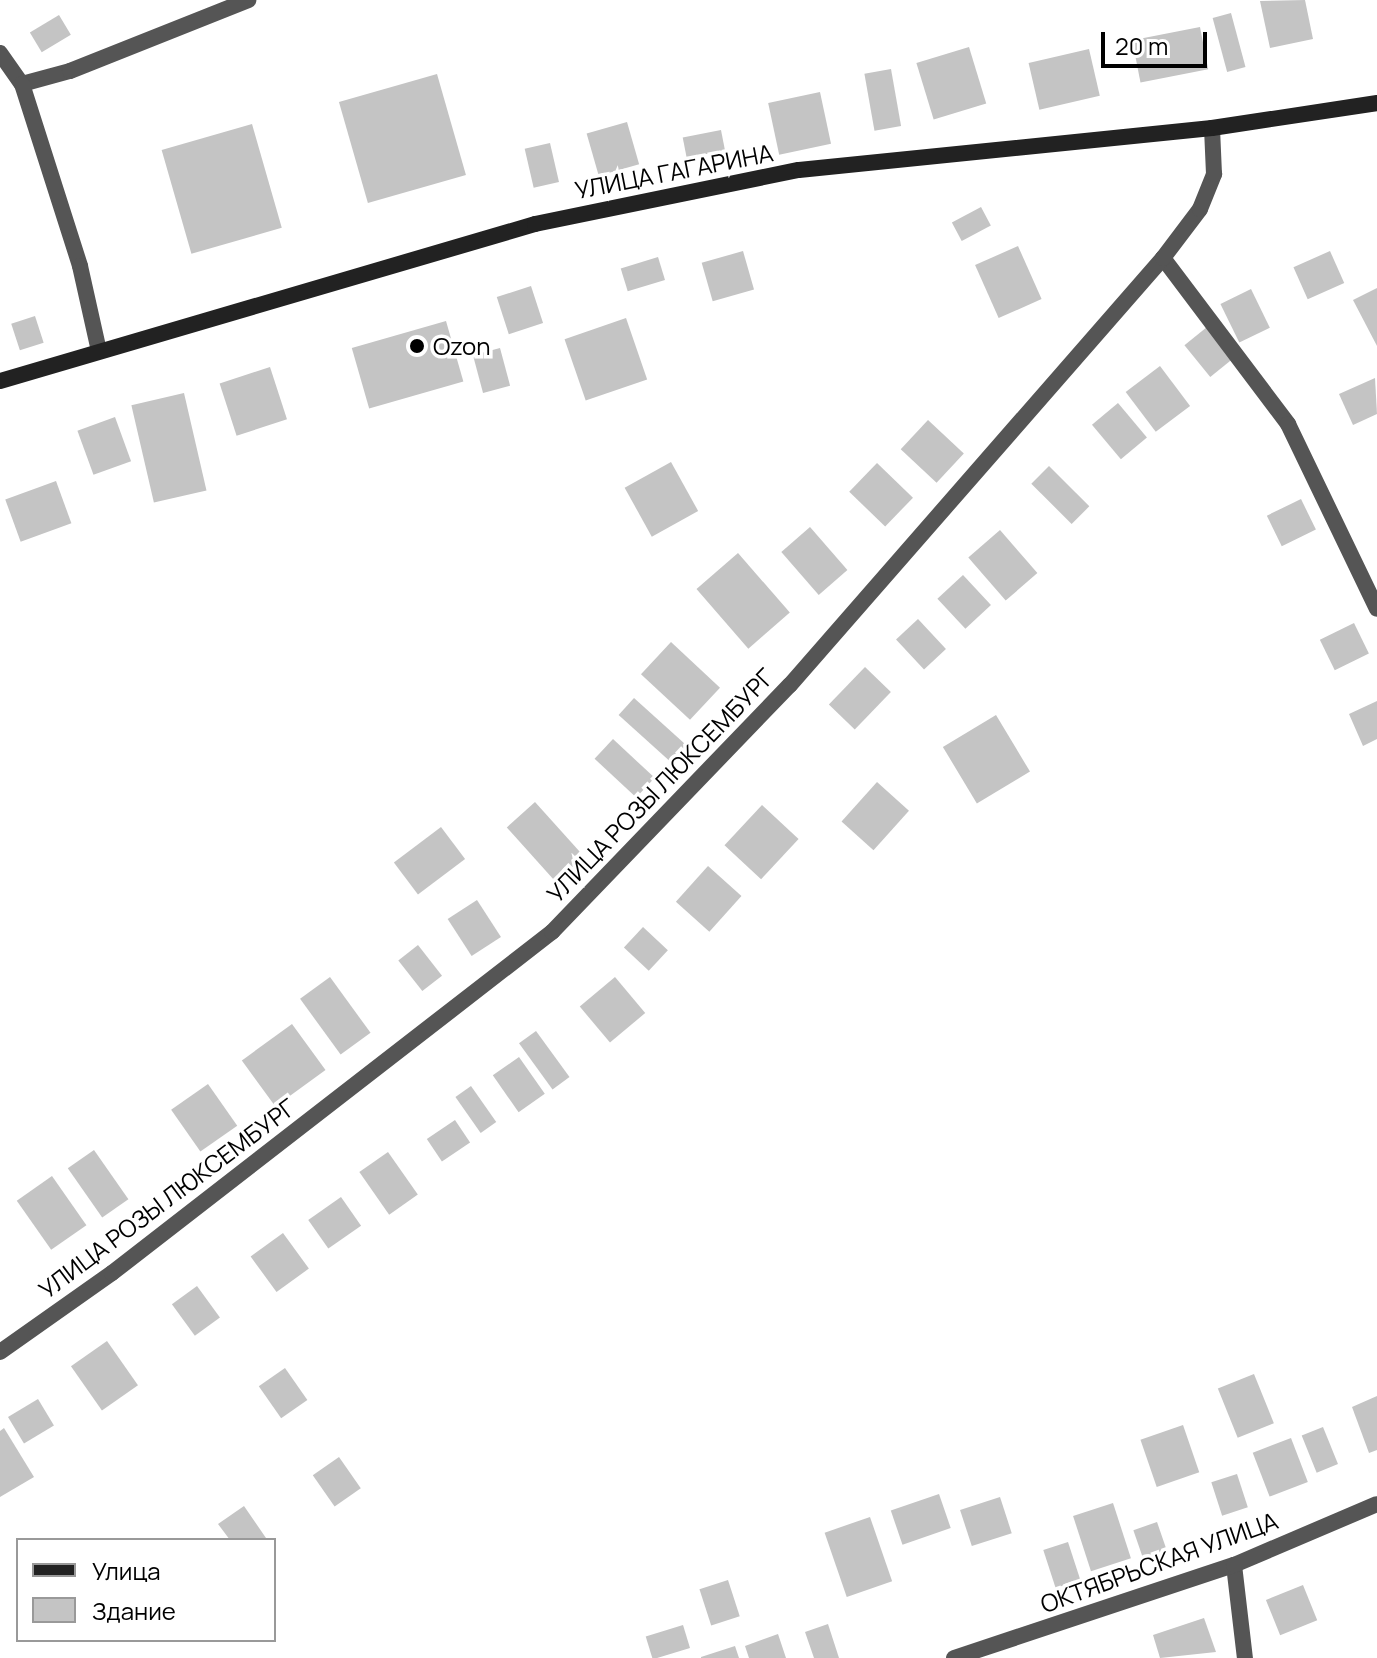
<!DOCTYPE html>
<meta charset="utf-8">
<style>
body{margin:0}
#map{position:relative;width:1377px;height:1658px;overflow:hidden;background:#fff;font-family:Manrope,sans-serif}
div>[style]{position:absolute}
.building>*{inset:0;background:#c4c4c4;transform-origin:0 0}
.lane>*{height:16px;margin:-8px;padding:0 8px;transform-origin:8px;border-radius:8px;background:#555}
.street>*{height:16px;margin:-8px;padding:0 8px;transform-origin:8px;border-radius:8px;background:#555}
.secondary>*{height:16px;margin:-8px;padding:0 8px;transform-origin:8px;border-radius:8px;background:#222}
.dots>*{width:22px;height:22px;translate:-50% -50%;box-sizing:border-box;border:4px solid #fff;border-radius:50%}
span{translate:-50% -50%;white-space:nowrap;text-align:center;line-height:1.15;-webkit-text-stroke:7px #fff;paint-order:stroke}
.street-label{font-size:24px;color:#000}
.poi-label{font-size:24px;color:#000}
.left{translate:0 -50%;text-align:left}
.legend{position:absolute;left:16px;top:1538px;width:260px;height:104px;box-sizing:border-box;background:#fff;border:2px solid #999;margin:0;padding:10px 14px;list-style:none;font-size:24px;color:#000}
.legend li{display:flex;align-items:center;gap:16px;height:40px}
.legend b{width:40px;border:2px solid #999}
.scale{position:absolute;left:1101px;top:32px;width:106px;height:36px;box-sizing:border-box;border:4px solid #000;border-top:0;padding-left:10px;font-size:24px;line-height:28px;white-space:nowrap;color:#000;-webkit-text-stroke:6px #fff;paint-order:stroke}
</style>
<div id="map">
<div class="building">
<div style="clip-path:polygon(1305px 0,1313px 39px,1270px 48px,1260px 1px)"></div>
<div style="left:1231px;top:13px;width:56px;height:19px;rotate:75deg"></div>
<div style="left:59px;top:15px;width:23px;height:34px;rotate:59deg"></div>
<div style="left:1200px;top:27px;width:43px;height:69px;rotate:79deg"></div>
<div style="left:969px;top:47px;width:59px;height:55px;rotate:73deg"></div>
<div style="left:1089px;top:49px;width:48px;height:62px;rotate:77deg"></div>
<div style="left:891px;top:69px;width:58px;height:27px;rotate:80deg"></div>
<div style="left:437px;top:74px;width:105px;height:102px;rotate:74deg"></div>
<div style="left:820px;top:92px;width:53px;height:53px;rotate:78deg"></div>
<div style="left:627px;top:122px;width:44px;height:42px;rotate:74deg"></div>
<div style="left:252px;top:124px;width:108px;height:94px;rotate:74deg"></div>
<div style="left:721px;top:130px;width:21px;height:39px;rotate:79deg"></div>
<div style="left:550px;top:143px;width:40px;height:26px;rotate:77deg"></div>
<div style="left:981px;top:207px;width:21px;height:33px;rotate:62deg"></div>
<div style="left:1018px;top:246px;width:58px;height:47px;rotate:66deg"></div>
<div style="left:743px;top:251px;width:40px;height:43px;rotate:74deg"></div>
<div style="left:1330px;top:251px;width:35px;height:40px;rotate:66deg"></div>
<div style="left:658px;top:257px;width:24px;height:39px;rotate:73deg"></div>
<div style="left:531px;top:286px;width:39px;height:36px;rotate:72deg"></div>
<div style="clip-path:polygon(1377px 288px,1377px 346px,1353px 300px)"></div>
<div style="left:1251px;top:289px;width:43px;height:34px;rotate:64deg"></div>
<div style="left:35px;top:316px;width:28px;height:25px;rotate:72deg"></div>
<div style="left:626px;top:318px;width:65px;height:65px;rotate:71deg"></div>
<div style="left:446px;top:321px;width:63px;height:98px;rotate:74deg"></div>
<div style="left:1207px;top:327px;width:41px;height:29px;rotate:51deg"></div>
<div style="left:500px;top:348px;width:39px;height:28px;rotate:75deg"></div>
<div style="left:1160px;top:366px;width:50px;height:43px;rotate:53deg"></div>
<div style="left:270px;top:367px;width:55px;height:53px;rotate:72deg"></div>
<div style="clip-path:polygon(1375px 378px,1377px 414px,1353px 425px,1339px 394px)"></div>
<div style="left:184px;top:393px;width:100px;height:54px;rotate:77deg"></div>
<div style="left:1118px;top:403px;width:45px;height:34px;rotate:50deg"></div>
<div style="left:115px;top:417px;width:47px;height:40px;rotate:70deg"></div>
<div style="left:928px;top:420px;width:49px;height:40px;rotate:43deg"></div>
<div style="left:671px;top:462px;width:56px;height:53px;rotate:61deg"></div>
<div style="left:877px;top:463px;width:50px;height:40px;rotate:44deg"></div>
<div style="left:1049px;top:466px;width:57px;height:25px;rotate:45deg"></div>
<div style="left:56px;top:481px;width:45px;height:54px;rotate:70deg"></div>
<div style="left:1301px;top:499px;width:34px;height:38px;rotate:64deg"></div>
<div style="left:810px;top:527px;width:57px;height:38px;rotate:49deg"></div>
<div style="left:1000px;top:530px;width:57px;height:42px;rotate:49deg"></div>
<div style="left:738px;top:553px;width:79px;height:55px;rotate:49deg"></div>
<div style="left:963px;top:575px;width:41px;height:35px;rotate:47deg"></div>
<div style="left:918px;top:619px;width:41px;height:30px;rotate:47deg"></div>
<div style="left:1354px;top:623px;width:34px;height:38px;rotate:64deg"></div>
<div style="left:671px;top:642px;width:67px;height:44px;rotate:43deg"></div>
<div style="left:865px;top:667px;width:36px;height:52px;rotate:44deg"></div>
<div style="left:634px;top:698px;width:72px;height:23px;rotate:42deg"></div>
<div style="clip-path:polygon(1377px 701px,1377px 739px,1363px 746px,1349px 714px)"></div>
<div style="left:996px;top:715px;width:66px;height:62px;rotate:59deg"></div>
<div style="left:613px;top:739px;width:57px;height:27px;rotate:43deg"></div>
<div style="left:877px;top:782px;width:43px;height:53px;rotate:42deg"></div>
<div style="left:535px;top:802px;width:76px;height:38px;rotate:48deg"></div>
<div style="left:762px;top:805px;width:50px;height:55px;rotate:43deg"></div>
<div style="left:441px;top:827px;width:40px;height:59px;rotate:53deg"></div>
<div style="left:708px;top:866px;width:45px;height:48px;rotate:42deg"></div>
<div style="left:477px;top:900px;width:44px;height:35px;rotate:57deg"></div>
<div style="left:643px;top:927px;width:34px;height:28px;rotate:43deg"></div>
<div style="left:418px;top:945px;width:39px;height:25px;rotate:52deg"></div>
<div style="left:330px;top:977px;width:69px;height:37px;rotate:54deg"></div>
<div style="left:615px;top:977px;width:47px;height:46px;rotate:50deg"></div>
<div style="left:292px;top:1024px;width:57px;height:62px;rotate:54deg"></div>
<div style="left:536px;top:1031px;width:57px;height:21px;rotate:54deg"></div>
<div style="left:519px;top:1057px;width:45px;height:32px;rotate:55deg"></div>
<div style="left:208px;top:1084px;width:51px;height:45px;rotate:55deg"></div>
<div style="left:471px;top:1086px;width:44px;height:19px;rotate:55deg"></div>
<div style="left:455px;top:1120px;width:27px;height:34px;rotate:56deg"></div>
<div style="left:94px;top:1150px;width:60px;height:32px;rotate:55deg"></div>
<div style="left:388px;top:1152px;width:52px;height:35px;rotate:55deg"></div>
<div style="left:52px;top:1176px;width:60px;height:43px;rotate:55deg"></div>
<div style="left:341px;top:1197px;width:35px;height:40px;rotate:55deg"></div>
<div style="left:283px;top:1233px;width:44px;height:40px;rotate:54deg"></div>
<div style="left:197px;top:1286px;width:39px;height:31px;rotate:54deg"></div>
<div style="left:107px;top:1341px;width:54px;height:44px;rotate:55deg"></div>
<div style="left:285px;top:1368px;width:39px;height:32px;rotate:55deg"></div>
<div style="left:1254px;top:1374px;width:53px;height:39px;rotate:68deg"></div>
<div style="clip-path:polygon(1377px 1396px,1377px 1450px,1369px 1453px,1352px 1407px)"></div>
<div style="left:38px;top:1399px;width:31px;height:35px;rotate:59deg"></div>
<div style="left:1183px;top:1425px;width:50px;height:45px;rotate:71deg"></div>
<div style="left:1323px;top:1427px;width:40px;height:23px;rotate:68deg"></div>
<div style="clip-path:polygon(4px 1428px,34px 1477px,0 1497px,0 1431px)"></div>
<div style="left:1291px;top:1438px;width:47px;height:41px;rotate:69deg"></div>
<div style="left:339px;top:1457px;width:38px;height:32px;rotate:55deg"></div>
<div style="left:1237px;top:1474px;width:35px;height:27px;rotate:72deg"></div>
<div style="left:939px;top:1494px;width:36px;height:51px;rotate:71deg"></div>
<div style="left:1000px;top:1497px;width:38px;height:42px;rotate:72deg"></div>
<div style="left:1113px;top:1503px;width:58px;height:42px;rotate:72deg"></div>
<div style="clip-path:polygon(244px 1506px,266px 1538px,264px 1540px,230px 1540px,218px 1524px)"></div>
<div style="left:870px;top:1517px;width:68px;height:48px;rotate:71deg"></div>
<div style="left:1157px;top:1522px;width:31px;height:25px;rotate:71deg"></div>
<div style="left:1068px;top:1542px;width:40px;height:26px;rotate:72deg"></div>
<div style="left:728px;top:1580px;width:38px;height:30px;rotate:72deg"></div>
<div style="left:1303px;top:1585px;width:38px;height:40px;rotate:68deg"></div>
<div style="clip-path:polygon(1204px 1618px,1216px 1652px,1160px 1658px,1153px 1635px)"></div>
<div style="clip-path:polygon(828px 1624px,839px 1658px,814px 1658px,805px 1632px)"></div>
<div style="left:683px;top:1625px;width:24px;height:39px;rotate:73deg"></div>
<div style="clip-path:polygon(778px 1634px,786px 1658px,749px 1658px,745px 1646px)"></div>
<div style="clip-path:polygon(735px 1646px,739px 1658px,701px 1658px,701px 1657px)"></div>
</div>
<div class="lane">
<div style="left:22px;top:84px;width:50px;rotate:-15.2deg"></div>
<div style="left:70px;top:71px;width:192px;rotate:-21.7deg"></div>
<div style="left:1163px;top:258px;width:208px;rotate:53deg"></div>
<div style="left:1288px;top:424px;width:205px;rotate:64.3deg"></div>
</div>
<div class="street">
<div style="left:0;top:53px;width:38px;rotate:55deg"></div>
<div style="left:22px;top:84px;width:191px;rotate:72.3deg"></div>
<div style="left:80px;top:266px;width:87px;rotate:77.4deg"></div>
<div style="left:0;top:1352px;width:137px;rotate:-35.2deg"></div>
<div style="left:112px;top:1273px;width:557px;rotate:-37.78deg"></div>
<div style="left:552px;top:932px;width:343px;rotate:-46.1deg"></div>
<div style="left:790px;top:685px;width:567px;rotate:-48.86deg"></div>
<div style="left:1163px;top:258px;width:61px;rotate:-52.9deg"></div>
<div style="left:1200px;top:209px;width:38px;rotate:-68deg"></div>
<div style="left:1214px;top:174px;width:46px;rotate:-92.5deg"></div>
<div style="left:1234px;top:1565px;width:94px;rotate:83.3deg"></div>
<div style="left:954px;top:1658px;width:295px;rotate:-18.4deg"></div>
<div style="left:1234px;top:1565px;width:155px;rotate:-23.1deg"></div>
</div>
<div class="secondary">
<div style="left:0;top:381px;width:558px;rotate:-16.35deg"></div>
<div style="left:535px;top:224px;width:269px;rotate:-11.6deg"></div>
<div style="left:799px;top:170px;width:415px;rotate:-5.8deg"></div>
<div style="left:1212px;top:128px;width:167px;rotate:-8.6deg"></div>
</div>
<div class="dots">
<div style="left:417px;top:346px;background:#000"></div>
</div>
<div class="street-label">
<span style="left:674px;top:171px;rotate:-11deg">УЛИЦА ГАГАРИНА</span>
<span style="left:660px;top:785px;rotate:-46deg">УЛИЦА РОЗЫ ЛЮКСЕМБУРГ</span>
<span style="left:167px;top:1198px;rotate:-37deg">УЛИЦА РОЗЫ ЛЮКСЕМБУРГ</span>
<span style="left:1159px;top:1562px;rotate:-20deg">ОКТЯБРЬСКАЯ УЛИЦА</span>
</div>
<div class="poi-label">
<span class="left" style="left:433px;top:346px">Ozon</span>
</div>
<ul class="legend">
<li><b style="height:10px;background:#222"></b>Улица</li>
<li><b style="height:22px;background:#c4c4c4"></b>Здание</li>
</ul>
<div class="scale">20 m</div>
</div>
